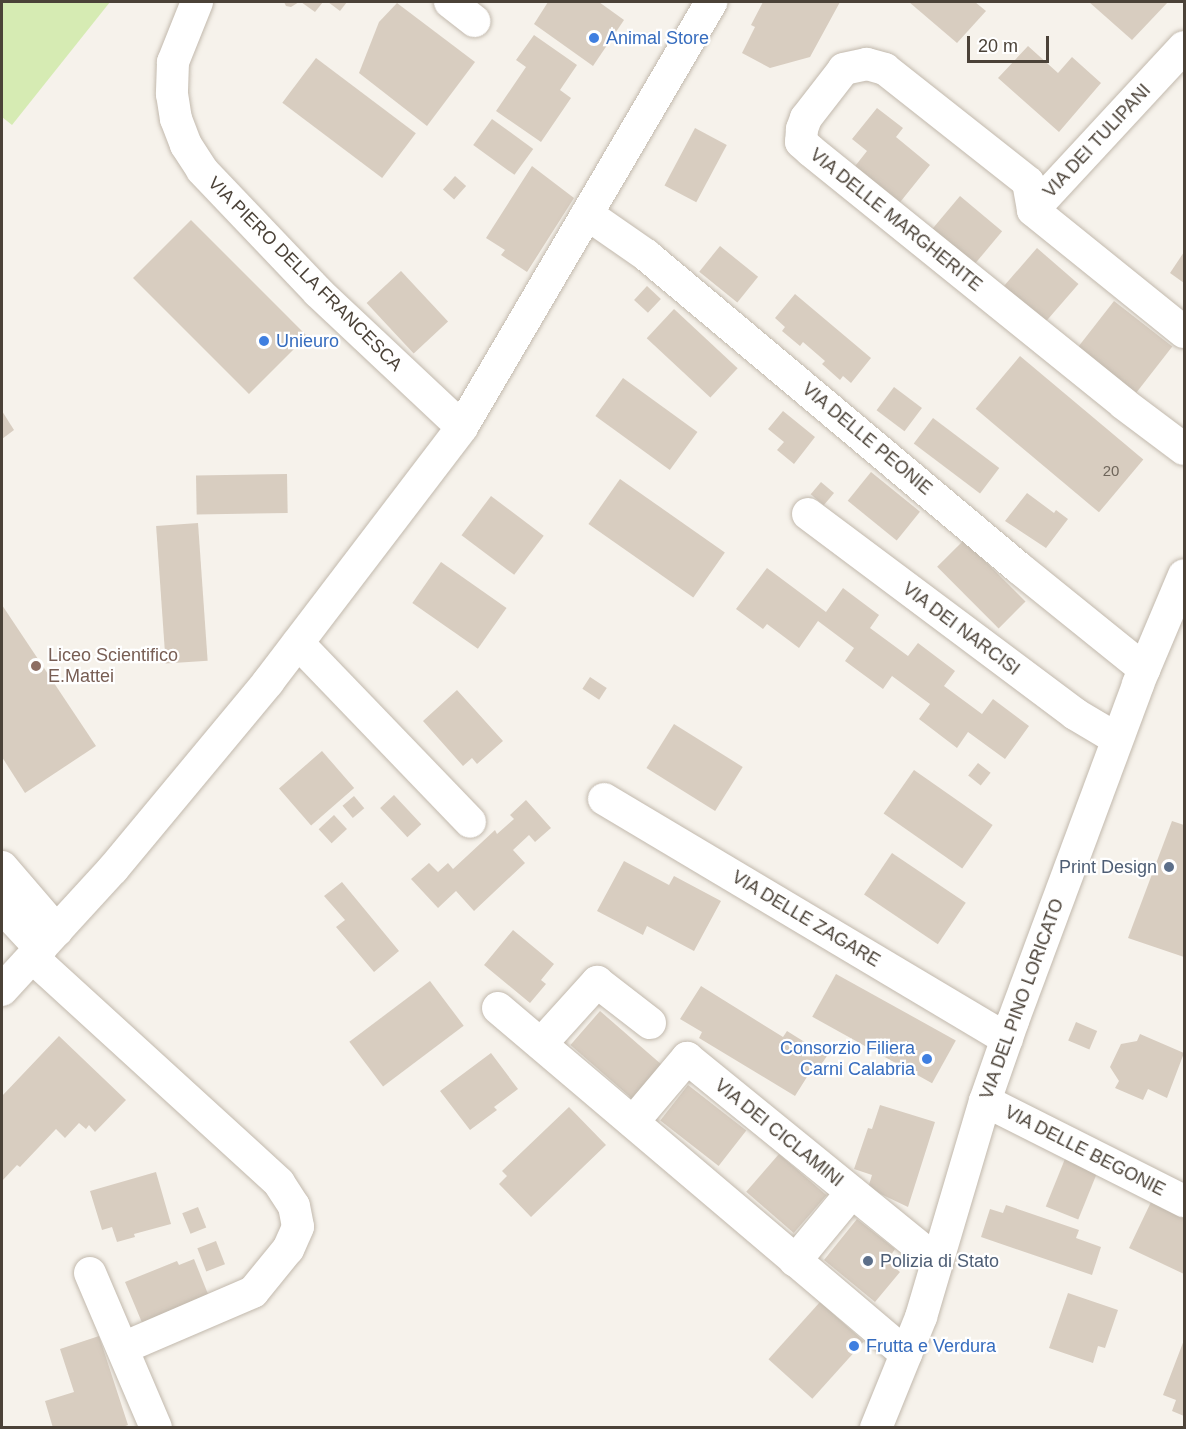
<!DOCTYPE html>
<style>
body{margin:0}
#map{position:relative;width:1186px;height:1429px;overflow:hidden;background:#f6f2eb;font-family:Helvetica,sans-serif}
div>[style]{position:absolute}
.green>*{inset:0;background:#d6ebb3}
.building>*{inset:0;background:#d8cdc0;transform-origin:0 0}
.roads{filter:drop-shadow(0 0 2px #c2b9ad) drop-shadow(0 0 2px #c2b9ad)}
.minor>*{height:32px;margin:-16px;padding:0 16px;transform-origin:16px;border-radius:16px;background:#fff}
.dots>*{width:16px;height:16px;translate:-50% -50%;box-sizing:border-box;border:3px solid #fff;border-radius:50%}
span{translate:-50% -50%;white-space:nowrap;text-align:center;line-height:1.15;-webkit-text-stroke:4.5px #fff;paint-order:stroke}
.number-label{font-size:15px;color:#6e655a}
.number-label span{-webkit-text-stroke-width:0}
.shop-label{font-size:18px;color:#366cbe}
.left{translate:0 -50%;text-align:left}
.right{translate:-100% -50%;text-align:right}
.street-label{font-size:18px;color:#4b4238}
.education-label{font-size:18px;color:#785e54}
.service-label{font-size:18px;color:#4e5e75}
.frame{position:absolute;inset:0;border:3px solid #4b4238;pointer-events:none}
.scale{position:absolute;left:967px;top:36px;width:82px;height:27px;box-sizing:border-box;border:3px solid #4b4238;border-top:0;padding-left:8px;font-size:18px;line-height:21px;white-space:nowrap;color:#4b4238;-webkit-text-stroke:4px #fff;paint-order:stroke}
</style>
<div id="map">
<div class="green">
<div style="clip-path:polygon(2px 2px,110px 2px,12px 125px,2px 117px)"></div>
</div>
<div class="building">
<div style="clip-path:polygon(284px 2px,299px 2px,291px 7px,286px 6px)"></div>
<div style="clip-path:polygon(301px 2px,323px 2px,315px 12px)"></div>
<div style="clip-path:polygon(328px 2px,347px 2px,340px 11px)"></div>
<div style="clip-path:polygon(548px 2px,599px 2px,624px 20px,593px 66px,534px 24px)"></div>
<div style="clip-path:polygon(763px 2px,840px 2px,810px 57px,770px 68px,742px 53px,755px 27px,751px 25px)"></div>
<div style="clip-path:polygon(909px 2px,975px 2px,986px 11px,957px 43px)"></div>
<div style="clip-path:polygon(1089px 2px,1168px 2px,1132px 40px)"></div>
<div style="clip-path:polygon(397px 3px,475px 62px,427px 126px,359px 73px,379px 22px)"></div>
<div style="clip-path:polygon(534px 35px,577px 65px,560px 90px,571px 98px,541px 142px,496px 111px,526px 67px,516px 60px)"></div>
<div style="clip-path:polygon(1028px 46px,1058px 73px,1072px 57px,1101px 83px,1059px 132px,998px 78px)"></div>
<div style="left:316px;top:58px;width:125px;height:56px;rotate:37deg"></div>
<div style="clip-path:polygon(877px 108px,903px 128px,896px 137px,930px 165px,897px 206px,852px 170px,867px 151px,852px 139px)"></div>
<div style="left:492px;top:119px;width:51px;height:32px;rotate:36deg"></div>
<div style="left:695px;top:128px;width:36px;height:65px;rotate:28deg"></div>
<div style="clip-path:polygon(532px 166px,574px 198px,527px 272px,501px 255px,505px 250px,486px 238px)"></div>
<div style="left:455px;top:176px;width:15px;height:18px;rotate:42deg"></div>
<div style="left:960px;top:196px;width:55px;height:48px;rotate:40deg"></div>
<div style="left:191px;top:220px;width:164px;height:82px;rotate:45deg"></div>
<div style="left:720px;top:246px;width:49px;height:33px;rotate:39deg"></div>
<div style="left:1037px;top:248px;width:55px;height:57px;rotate:41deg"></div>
<div style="clip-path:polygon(1184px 252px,1184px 283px,1170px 273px)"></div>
<div style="left:401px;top:271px;width:69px;height:47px;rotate:47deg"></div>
<div style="left:647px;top:286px;width:19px;height:19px;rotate:43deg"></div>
<div style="clip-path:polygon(795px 294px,871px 358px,851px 383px,843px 376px,840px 380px,822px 364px,825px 361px,803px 342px,800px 346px,782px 331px,785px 327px,775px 318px)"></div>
<div style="left:1114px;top:301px;width:74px;height:63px;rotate:38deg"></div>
<div style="left:674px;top:309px;width:87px;height:40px;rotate:43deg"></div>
<div style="left:1020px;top:356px;width:161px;height:69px;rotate:40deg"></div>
<div style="left:623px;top:378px;width:92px;height:47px;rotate:36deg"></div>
<div style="left:894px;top:387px;width:35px;height:29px;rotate:37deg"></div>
<div style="clip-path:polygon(2px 411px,14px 430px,2px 439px)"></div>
<div style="clip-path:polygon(783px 411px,815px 437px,794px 464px,777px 450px,784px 442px,768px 429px)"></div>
<div style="left:933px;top:418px;width:83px;height:32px;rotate:37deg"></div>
<div style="left:871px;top:472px;width:63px;height:37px;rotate:39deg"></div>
<div style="left:287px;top:474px;width:39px;height:91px;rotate:89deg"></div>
<div style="left:620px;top:479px;width:128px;height:55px;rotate:35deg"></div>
<div style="left:821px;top:482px;width:17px;height:16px;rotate:40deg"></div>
<div style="clip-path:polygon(1027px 493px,1054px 513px,1056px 510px,1068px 519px,1046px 548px,1005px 521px)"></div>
<div style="left:491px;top:496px;width:66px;height:49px;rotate:37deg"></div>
<div style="left:198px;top:523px;width:138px;height:42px;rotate:86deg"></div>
<div style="left:964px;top:540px;width:87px;height:38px;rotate:45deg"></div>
<div style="left:441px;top:562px;width:80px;height:50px;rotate:35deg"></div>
<div style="clip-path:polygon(767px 568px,826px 612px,843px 588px,879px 615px,870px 628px,908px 656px,918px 643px,955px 671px,944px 686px,982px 714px,993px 699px,1029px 726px,1005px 759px,968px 732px,957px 748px,919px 719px,930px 704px,892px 676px,883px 689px,845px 661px,854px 648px,818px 621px,799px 648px,767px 624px,763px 629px,736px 609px)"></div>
<div style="clip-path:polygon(2px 605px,96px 746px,25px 793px,2px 757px)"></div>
<div style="left:590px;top:677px;width:20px;height:14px;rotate:33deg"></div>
<div style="clip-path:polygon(457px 690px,503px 741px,477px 764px,472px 758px,463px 766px,423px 721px)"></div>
<div style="left:674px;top:724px;width:81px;height:52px;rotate:32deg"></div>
<div style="left:322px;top:751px;width:49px;height:57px;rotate:49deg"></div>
<div style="left:978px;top:763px;width:16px;height:16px;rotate:38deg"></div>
<div style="left:914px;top:770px;width:96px;height:53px;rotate:35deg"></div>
<div style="left:394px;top:795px;width:40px;height:19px;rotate:47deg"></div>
<div style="left:354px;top:796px;width:16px;height:15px;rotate:50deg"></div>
<div style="clip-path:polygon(526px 800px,551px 828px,535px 842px,529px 835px,513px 850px,525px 863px,474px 911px,456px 891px,438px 908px,411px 879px,429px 863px,438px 872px,448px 863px,453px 869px,495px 830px,497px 834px,514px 819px,510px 815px)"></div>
<div style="left:334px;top:815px;width:19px;height:21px;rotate:47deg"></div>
<div style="clip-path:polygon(1172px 821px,1184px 825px,1184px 957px,1128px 938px)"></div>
<div style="left:892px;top:853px;width:89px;height:50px;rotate:34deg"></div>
<div style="clip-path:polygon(624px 861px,669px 885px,674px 876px,721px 901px,694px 951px,647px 926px,643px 935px,597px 911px)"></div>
<div style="clip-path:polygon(342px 882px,399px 951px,374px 972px,336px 927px,345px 920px,324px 896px)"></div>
<div style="clip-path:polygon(513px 930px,554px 964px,541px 980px,546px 984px,530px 1003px,484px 965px)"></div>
<div style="left:836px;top:974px;width:137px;height:49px;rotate:29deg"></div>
<div style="left:430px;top:981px;width:56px;height:101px;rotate:53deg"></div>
<div style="clip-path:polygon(701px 986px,783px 1037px,787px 1031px,827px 1056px,816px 1072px,812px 1069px,795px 1096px,699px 1038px,702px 1032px,680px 1019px)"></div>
<div style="left:600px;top:1011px;width:86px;height:45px;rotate:41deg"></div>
<div style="left:1076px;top:1022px;width:23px;height:20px;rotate:23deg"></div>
<div style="clip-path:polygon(1140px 1034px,1184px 1053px,1167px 1098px,1148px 1089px,1143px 1100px,1115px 1088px,1119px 1081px,1110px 1067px,1121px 1044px,1137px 1041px)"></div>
<div style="clip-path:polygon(59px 1036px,126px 1100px,95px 1132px,89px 1125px,86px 1129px,79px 1123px,65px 1138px,56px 1129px,20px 1167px,17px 1165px,2px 1181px,2px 1096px)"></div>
<div style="clip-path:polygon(491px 1053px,518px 1089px,494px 1107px,497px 1110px,470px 1130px,440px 1091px)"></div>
<div style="left:688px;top:1085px;width:74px;height:45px;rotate:38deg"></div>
<div style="clip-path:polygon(880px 1105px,935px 1122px,908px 1207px,868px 1188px,872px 1175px,854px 1169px,868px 1128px,872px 1129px)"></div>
<div style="clip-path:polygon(569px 1107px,606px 1145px,531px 1217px,499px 1184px,507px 1176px,502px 1171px)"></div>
<div style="left:1069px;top:1149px;width:35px;height:62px;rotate:22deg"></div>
<div style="left:779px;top:1154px;width:63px;height:50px;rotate:41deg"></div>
<div style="clip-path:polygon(156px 1172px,171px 1224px,134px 1234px,135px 1237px,117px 1242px,112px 1227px,102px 1230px,90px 1191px)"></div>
<div style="clip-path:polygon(1152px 1200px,1184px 1216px,1184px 1274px,1129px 1248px)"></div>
<div style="clip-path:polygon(1006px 1205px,1079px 1230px,1076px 1238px,1101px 1247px,1092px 1275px,981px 1237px,990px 1209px,1003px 1213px)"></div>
<div style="left:198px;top:1207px;width:22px;height:17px;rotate:68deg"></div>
<div style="clip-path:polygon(857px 1219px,895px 1249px,887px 1261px,900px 1272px,875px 1302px,824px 1260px)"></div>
<div style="left:216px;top:1241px;width:25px;height:20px;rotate:69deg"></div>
<div style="clip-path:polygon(194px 1259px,210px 1299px,143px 1325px,125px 1282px,177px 1261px,179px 1265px)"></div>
<div style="clip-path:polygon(1068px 1293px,1118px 1310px,1105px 1348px,1098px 1346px,1093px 1363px,1049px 1348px)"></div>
<div style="left:820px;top:1302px;width:59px;height:77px;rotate:42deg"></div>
<div style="clip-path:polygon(99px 1336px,128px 1425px,120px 1428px,53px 1428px,45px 1401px,74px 1392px,60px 1349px)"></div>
<div style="clip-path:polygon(1184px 1340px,1184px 1416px,1172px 1411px,1176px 1400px,1163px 1395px)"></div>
</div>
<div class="roads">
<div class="minor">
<div style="left:197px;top:2px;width:65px;rotate:111.8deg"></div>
<div style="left:173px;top:62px;width:32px;rotate:92deg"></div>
<div style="left:172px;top:94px;width:25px;rotate:81deg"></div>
<div style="left:176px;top:119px;width:28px;rotate:69deg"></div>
<div style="left:186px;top:145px;width:30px;rotate:57deg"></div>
<div style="left:202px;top:170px;width:168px;rotate:46.4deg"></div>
<div style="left:318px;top:292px;width:197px;rotate:43.2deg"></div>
<div style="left:450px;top:2px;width:31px;rotate:38deg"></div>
<div style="left:1033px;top:210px;width:222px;rotate:-47.2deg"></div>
<div style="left:587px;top:214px;width:72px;rotate:34.8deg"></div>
<div style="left:646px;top:255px;width:487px;rotate:40deg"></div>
<div style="left:1019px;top:568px;width:161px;rotate:38.9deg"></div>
<div style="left:1184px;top:332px;width:194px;rotate:-141.1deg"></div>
<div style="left:1033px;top:210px;width:28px;rotate:-100deg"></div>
<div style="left:1028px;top:182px;width:182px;rotate:-141.7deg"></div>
<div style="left:885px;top:69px;width:19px;rotate:-164deg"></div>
<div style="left:867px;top:64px;width:24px;rotate:168deg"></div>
<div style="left:844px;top:69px;width:62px;rotate:127.8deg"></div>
<div style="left:806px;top:118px;width:12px;rotate:110deg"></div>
<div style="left:802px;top:129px;width:13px;rotate:94deg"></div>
<div style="left:801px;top:142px;width:13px;rotate:42deg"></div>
<div style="left:811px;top:151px;width:402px;rotate:38.9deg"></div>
<div style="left:1124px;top:404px;width:75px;rotate:36.9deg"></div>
<div style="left:808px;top:514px;width:334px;rotate:36.8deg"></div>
<div style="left:1075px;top:714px;width:49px;rotate:30.8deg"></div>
<div style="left:298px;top:643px;width:248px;rotate:46.1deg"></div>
<div style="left:604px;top:799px;width:469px;rotate:30.8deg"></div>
<div style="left:2px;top:867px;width:84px;rotate:49.3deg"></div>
<div style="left:2px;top:907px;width:57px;rotate:47.1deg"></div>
<div style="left:33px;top:958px;width:333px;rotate:42.4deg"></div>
<div style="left:279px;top:1183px;width:27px;rotate:57deg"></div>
<div style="left:294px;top:1206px;width:21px;rotate:79deg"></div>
<div style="left:298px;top:1227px;width:24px;rotate:114deg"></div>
<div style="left:288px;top:1249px;width:55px;rotate:129.1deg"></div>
<div style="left:253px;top:1292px;width:142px;rotate:156.7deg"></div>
<div style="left:2px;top:990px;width:164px;rotate:-47.5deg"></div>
<div style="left:113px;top:869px;width:243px;rotate:-50.3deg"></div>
<div style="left:268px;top:682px;width:320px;rotate:-52.7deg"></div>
<div style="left:462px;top:427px;width:493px;rotate:-59.6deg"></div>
<div style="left:498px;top:1008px;width:535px;rotate:40.3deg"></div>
<div style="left:541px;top:1044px;width:84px;rotate:-47.9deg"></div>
<div style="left:597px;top:982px;width:67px;rotate:37.7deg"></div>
<div style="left:985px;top:1101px;width:223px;rotate:26.7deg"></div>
<div style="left:633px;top:1122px;width:84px;rotate:-49.8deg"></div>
<div style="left:687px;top:1058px;width:322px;rotate:39.1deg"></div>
<div style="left:795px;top:1261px;width:89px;rotate:-50.4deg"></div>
<div style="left:90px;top:1273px;width:168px;rotate:66.9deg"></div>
<div style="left:876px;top:1428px;width:120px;rotate:-67.9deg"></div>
<div style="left:921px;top:1317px;width:225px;rotate:-73.5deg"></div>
<div style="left:985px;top:1101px;width:85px;rotate:-70.7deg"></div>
<div style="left:1013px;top:1021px;width:359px;rotate:-69.6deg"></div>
<div style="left:1138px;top:684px;width:118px;rotate:-67.1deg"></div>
</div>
</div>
<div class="dots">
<div style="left:594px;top:38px;background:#3f7fe0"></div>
<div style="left:264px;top:341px;background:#3f7fe0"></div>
<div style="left:36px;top:666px;background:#8d6e63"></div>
<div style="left:1169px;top:867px;background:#5c6f8a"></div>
<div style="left:927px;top:1059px;background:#3f7fe0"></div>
<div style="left:868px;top:1261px;background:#5c6f8a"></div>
<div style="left:854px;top:1346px;background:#3f7fe0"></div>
</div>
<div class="number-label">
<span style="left:1111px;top:471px">20</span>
</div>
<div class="shop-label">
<span class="left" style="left:606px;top:38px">Animal Store</span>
<span class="left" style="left:276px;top:341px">Unieuro</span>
<span class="right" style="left:915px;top:1059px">Consorzio Filiera<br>Carni Calabria</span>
<span class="left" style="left:866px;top:1346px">Frutta e Verdura</span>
</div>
<div class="street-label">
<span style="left:1097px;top:141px;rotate:-47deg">VIA DEI TULIPANI</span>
<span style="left:896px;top:220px;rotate:39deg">VIA DELLE MARGHERITE</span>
<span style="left:305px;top:274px;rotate:45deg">VIA PIERO DELLA FRANCESCA</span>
<span style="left:867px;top:439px;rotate:40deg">VIA DELLE PEONIE</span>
<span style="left:961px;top:629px;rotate:37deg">VIA DEI NARCISI</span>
<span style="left:806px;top:919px;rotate:31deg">VIA DELLE ZAGARE</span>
<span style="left:1022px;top:999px;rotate:-70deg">VIA DEL PINO LORICATO</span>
<span style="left:779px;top:1133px;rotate:39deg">VIA DEI CICLAMINI</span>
<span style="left:1085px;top:1151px;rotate:27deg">VIA DELLE BEGONIE</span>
</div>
<div class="education-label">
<span class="left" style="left:48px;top:666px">Liceo Scientifico<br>E.Mattei</span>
</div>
<div class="service-label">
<span class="right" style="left:1157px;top:867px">Print Design</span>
<span class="left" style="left:880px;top:1261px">Polizia di Stato</span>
</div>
<div class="frame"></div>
<div class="scale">20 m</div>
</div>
